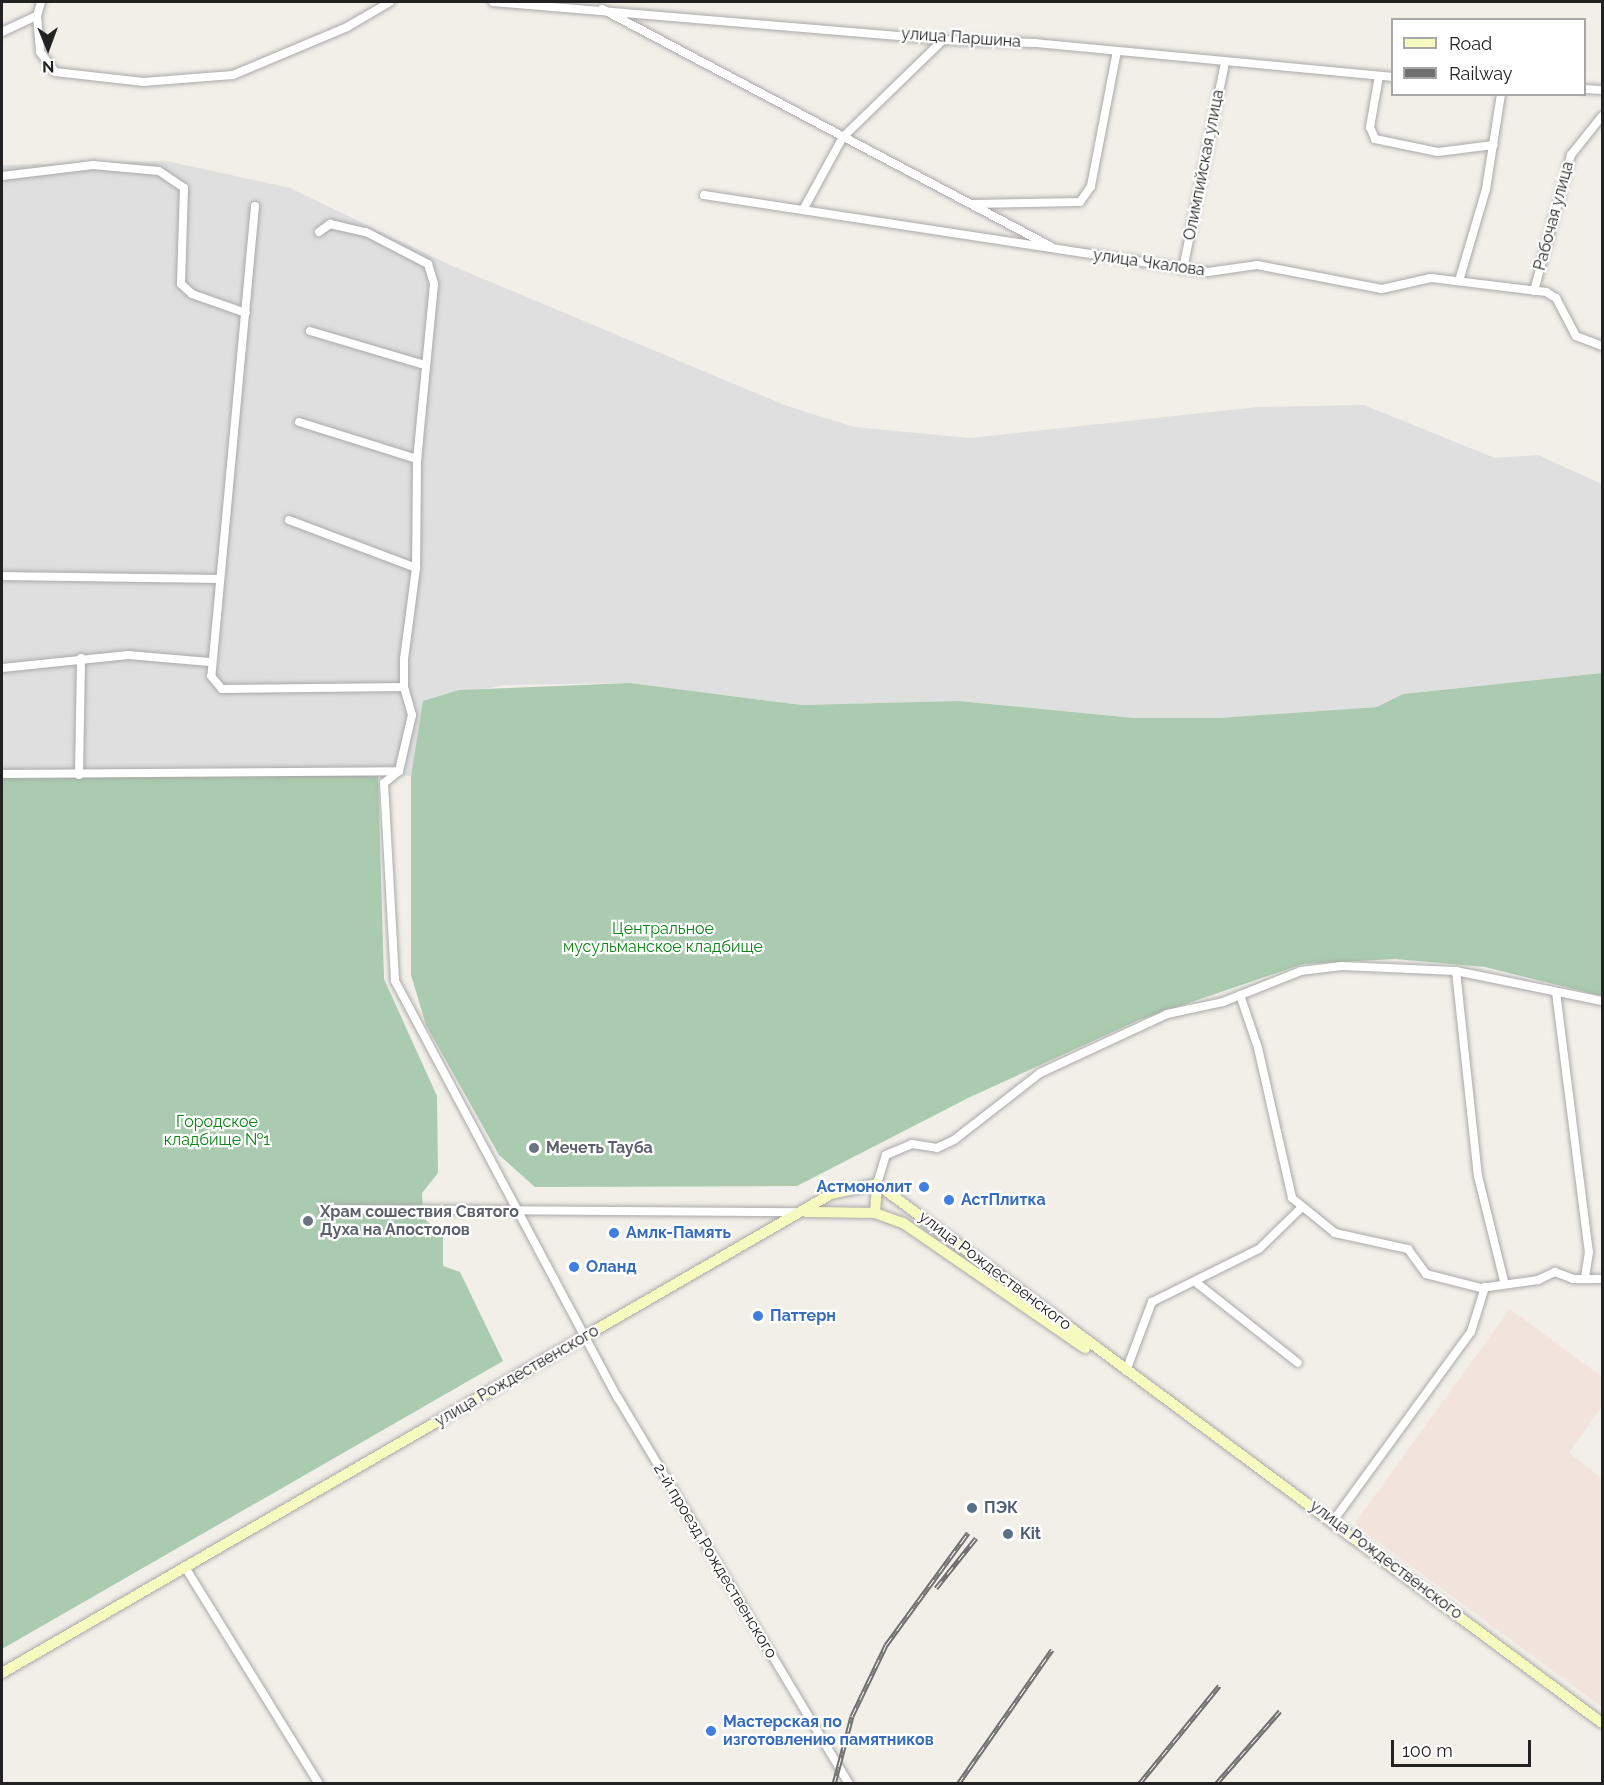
<!DOCTYPE html>
<meta charset="utf-8">
<style>
body{margin:0}
#map{position:relative;width:1604px;height:1785px;overflow:hidden;background:#f2efe9;font-family:Raleway,sans-serif}
div>[style]{position:absolute}
.residential>*{inset:0;background:#e0dfdf}
.military>*{inset:0;background:#f3e3dd}
.cemetery>*{inset:0;background:#aacbaf}
.roads{filter:drop-shadow(0 0 2px #a9a9a9) drop-shadow(0 0 2px #a9a9a9)}
.minor>*{height:8px;margin:-4px;padding:0 4px;transform-origin:4px;border-radius:4px;background:#fff}
.secondary>*{height:10px;margin:-5px;padding:0 5px;transform-origin:5px;border-radius:5px;background:#f7fabf}
.rail>*{height:5px;margin-top:-2.5px;transform-origin:0;background:repeating-linear-gradient(90deg,#fff 0 9px,#707070 0 18px);box-sizing:border-box;border-block:2px solid #707070}
.dots>*{width:16px;height:16px;translate:-50% -50%;box-sizing:border-box;border:3px solid #fff;border-radius:50%}
span{translate:-50% -50%;white-space:nowrap;text-align:center;line-height:1.15;-webkit-text-stroke:4.5px #fff;paint-order:stroke}
.street-label{font-size:16px;color:#222}
.park-label{font-size:16px;color:#0c8416}
.worship-label{font-size:16px;color:#5b616d;font-weight:700}
.left{translate:0 -50%;text-align:left}
.shop-label{font-size:16px;color:#366cbe;font-weight:700}
.right{translate:-100% -50%;text-align:right}
.service-label{font-size:16px;color:#4e5e75;font-weight:700}
.frame{position:absolute;inset:0;border:3px solid #222;pointer-events:none}
.legend{position:absolute;left:1391px;top:18px;width:195px;height:78px;box-sizing:border-box;background:#fff;border:2px solid #a7a7a7;margin:0;padding:8px 10px;list-style:none;font-size:18px;color:#222}
.legend li{display:flex;align-items:center;gap:12px;height:30px}
.legend b{width:30px;border:2px solid #a7a7a7}
.north{position:absolute;left:18px;top:18px;width:60px;height:60px;-webkit-text-stroke:4px #fff;paint-order:stroke;rotate:179deg;font-size:16px;font-weight:700;line-height:24px;text-align:center;color:#222}
.north::after{content:'';display:block;margin:auto;width:21px;height:27px;background:#222;clip-path:polygon(50% 0,100% 100%,50% 72%,0 100%)}
.scale{position:absolute;left:1391px;top:1740px;width:140px;height:27px;box-sizing:border-box;border:3px solid #222;border-top:0;padding-left:8px;font-size:18px;line-height:21px;white-space:nowrap;color:#222;-webkit-text-stroke:4px #fff;paint-order:stroke}
</style>
<div id="map">
<div class="residential">
<div style="clip-path:polygon(167px 161px,290px 188px,450px 265px,787px 406px,854px 427px,970px 438px,1258px 407px,1364px 405px,1495px 458px,1538px 455px,1602px 484px,1602px 673px,1403px 694px,1377px 707px,1219px 718px,1134px 718px,958px 701px,802px 705px,630px 683px,504px 685px,424px 701px,411px 776px,2px 778px,2px 165px)"></div>
</div>
<div class="military">
<div style="clip-path:polygon(1510px 1309px,1602px 1377px,1602px 1406px,1569px 1453px,1602px 1478px,1602px 1707px,1354px 1524px)"></div>
</div>
<div class="cemetery">
<div style="clip-path:polygon(1602px 673px,1602px 996px,1485px 967px,1395px 959px,1303px 964px,1139px 1020px,970px 1097px,797px 1186px,535px 1187px,499px 1155px,426px 1025px,411px 975px,411px 776px,423px 701px,459px 690px,630px 683px,802px 705px,958px 701px,1134px 718px,1219px 718px,1377px 707px,1403px 694px)"></div>
<div style="clip-path:polygon(378px 775px,384px 979px,437px 1096px,438px 1173px,422px 1193px,423px 1217px,443px 1237px,443px 1266px,460px 1272px,503px 1361px,2px 1649px,2px 778px)"></div>
</div>
<div class="roads">
<div class="minor">
<div style="left:493px;top:2px;width:452px;rotate:4.8deg"></div>
<div style="left:943px;top:40px;width:92px;rotate:1.9deg"></div>
<div style="left:1035px;top:43px;width:359px;rotate:5.4deg"></div>
<div style="left:602px;top:9px;width:507px;rotate:27.88deg"></div>
<div style="left:37px;top:16px;width:36px;rotate:85deg"></div>
<div style="left:40px;top:52px;width:25px;rotate:53deg"></div>
<div style="left:55px;top:72px;width:89px;rotate:6.5deg"></div>
<div style="left:143px;top:82px;width:90px;rotate:-4.4deg"></div>
<div style="left:233px;top:75px;width:124px;rotate:-22.8deg"></div>
<div style="left:347px;top:27px;width:50px;rotate:-30.2deg"></div>
<div style="left:2px;top:32px;width:38px;rotate:-25deg"></div>
<div style="left:37px;top:16px;width:15px;rotate:-74deg"></div>
<div style="left:1379px;top:76px;width:52px;rotate:100deg"></div>
<div style="left:1370px;top:127px;width:13px;rotate:67deg"></div>
<div style="left:1375px;top:139px;width:64px;rotate:11.7deg"></div>
<div style="left:1438px;top:152px;width:56px;rotate:-7.1deg"></div>
<div style="left:1584px;top:89px;width:18px;rotate:3deg"></div>
<div style="left:2px;top:176px;width:92px;rotate:-6.9deg"></div>
<div style="left:93px;top:165px;width:66px;rotate:5.2deg"></div>
<div style="left:159px;top:171px;width:30px;rotate:34deg"></div>
<div style="left:184px;top:188px;width:96px;rotate:91.8deg"></div>
<div style="left:181px;top:284px;width:15px;rotate:42deg"></div>
<div style="left:192px;top:294px;width:57px;rotate:19.4deg"></div>
<div style="left:704px;top:195px;width:510px;rotate:8.69deg"></div>
<div style="left:1208px;top:272px;width:49px;rotate:-8.1deg"></div>
<div style="left:1257px;top:265px;width:127px;rotate:10.9deg"></div>
<div style="left:1382px;top:289px;width:50px;rotate:-12.7deg"></div>
<div style="left:1431px;top:278px;width:116px;rotate:6.9deg"></div>
<div style="left:1546px;top:292px;width:12px;rotate:31deg"></div>
<div style="left:1556px;top:298px;width:43px;rotate:62.2deg"></div>
<div style="left:1576px;top:336px;width:28px;rotate:21deg"></div>
<div style="left:972px;top:204px;width:108px;rotate:-1.1deg"></div>
<div style="left:1080px;top:202px;width:19px;rotate:-55deg"></div>
<div style="left:1091px;top:186px;width:137px;rotate:-79.1deg"></div>
<div style="left:255px;top:206px;width:472px;rotate:95.3deg"></div>
<div style="left:211px;top:676px;width:17px;rotate:50deg"></div>
<div style="left:222px;top:689px;width:182px;rotate:-0.6deg"></div>
<div style="left:803px;top:210px;width:83px;rotate:-61.3deg"></div>
<div style="left:843px;top:137px;width:139px;rotate:-44.1deg"></div>
<div style="left:319px;top:232px;width:14px;rotate:-36deg"></div>
<div style="left:330px;top:224px;width:37px;rotate:13deg"></div>
<div style="left:366px;top:232px;width:70px;rotate:27.3deg"></div>
<div style="left:428px;top:264px;width:21px;rotate:73deg"></div>
<div style="left:434px;top:284px;width:176px;rotate:95.5deg"></div>
<div style="left:417px;top:459px;width:109px;rotate:90.5deg"></div>
<div style="left:416px;top:568px;width:92px;rotate:97.5deg"></div>
<div style="left:404px;top:659px;width:28px;rotate:90deg"></div>
<div style="left:404px;top:687px;width:29px;rotate:74deg"></div>
<div style="left:412px;top:715px;width:57px;rotate:103.1deg"></div>
<div style="left:399px;top:771px;width:19px;rotate:141deg"></div>
<div style="left:384px;top:783px;width:198px;rotate:86.8deg"></div>
<div style="left:395px;top:981px;width:473px;rotate:61.9deg"></div>
<div style="left:618px;top:1398px;width:450px;rotate:59.1deg"></div>
<div style="left:1183px;top:269px;width:211px;rotate:-78.5deg"></div>
<div style="left:1459px;top:281px;width:96px;rotate:-73.6deg"></div>
<div style="left:1486px;top:189px;width:96px;rotate:-81deg"></div>
<div style="left:1534px;top:291px;width:141px;rotate:-74.8deg"></div>
<div style="left:1571px;top:155px;width:50px;rotate:-51.5deg"></div>
<div style="left:310px;top:331px;width:120px;rotate:16.5deg"></div>
<div style="left:299px;top:422px;width:124px;rotate:17.4deg"></div>
<div style="left:289px;top:520px;width:136px;rotate:20.7deg"></div>
<div style="left:2px;top:576px;width:216px;rotate:0.8deg"></div>
<div style="left:2px;top:668px;width:127px;rotate:-5.9deg"></div>
<div style="left:128px;top:655px;width:82px;rotate:4.9deg"></div>
<div style="left:2px;top:774px;width:397px;rotate:-0.4deg"></div>
<div style="left:79px;top:775px;width:117px;rotate:-89deg"></div>
<div style="left:1456px;top:971px;width:206px;rotate:83.9deg"></div>
<div style="left:1478px;top:1176px;width:108px;rotate:76.1deg"></div>
<div style="left:1556px;top:992px;width:262px;rotate:82.8deg"></div>
<div style="left:1589px;top:1252px;width:25px;rotate:99deg"></div>
<div style="left:1240px;top:995px;width:56px;rotate:71.2deg"></div>
<div style="left:1258px;top:1048px;width:154px;rotate:77.2deg"></div>
<div style="left:1292px;top:1198px;width:55px;rotate:39.1deg"></div>
<div style="left:1335px;top:1233px;width:75px;rotate:12.4deg"></div>
<div style="left:1408px;top:1249px;width:31px;rotate:54deg"></div>
<div style="left:1426px;top:1274px;width:57px;rotate:14.3deg"></div>
<div style="left:1481px;top:1288px;width:58px;rotate:-8deg"></div>
<div style="left:1538px;top:1280px;width:19px;rotate:-25deg"></div>
<div style="left:1555px;top:1272px;width:19px;rotate:21deg"></div>
<div style="left:1573px;top:1279px;width:29px"></div>
<div style="left:877px;top:1184px;width:30px;rotate:-73deg"></div>
<div style="left:886px;top:1155px;width:28px;rotate:-23deg"></div>
<div style="left:912px;top:1144px;width:25px;rotate:9deg"></div>
<div style="left:937px;top:1148px;width:19px;rotate:-25deg"></div>
<div style="left:954px;top:1140px;width:109px;rotate:-37.9deg"></div>
<div style="left:1040px;top:1073px;width:140px;rotate:-24.9deg"></div>
<div style="left:1167px;top:1014px;width:57px;rotate:-12.1deg"></div>
<div style="left:1223px;top:1002px;width:84px;rotate:-21.7deg"></div>
<div style="left:1301px;top:971px;width:41px;rotate:-7deg"></div>
<div style="left:1342px;top:966px;width:114px;rotate:2.5deg"></div>
<div style="left:1456px;top:971px;width:149px;rotate:11.6deg"></div>
<div style="left:323px;top:1209px;width:476px;rotate:0.4deg"></div>
<div style="left:1198px;top:1284px;width:127px;rotate:38.3deg"></div>
<div style="left:1126px;top:1371px;width:74px;rotate:-69.4deg"></div>
<div style="left:1152px;top:1302px;width:119px;rotate:-26.4deg"></div>
<div style="left:1259px;top:1249px;width:60px;rotate:-44.3deg"></div>
<div style="left:1333px;top:1521px;width:234px;rotate:-53.9deg"></div>
<div style="left:1471px;top:1332px;width:47px;rotate:-72.7deg"></div>
<div style="left:185px;top:1567px;width:255px;rotate:58.3deg"></div>
</div>
<div class="secondary">
<div style="left:806px;top:1212px;width:69px;rotate:0.8deg"></div>
<div style="left:875px;top:1213px;width:30px;rotate:20deg"></div>
<div style="left:903px;top:1223px;width:221px;rotate:34.5deg"></div>
<div style="left:875px;top:1213px;width:29px;rotate:-86deg"></div>
<div style="left:2px;top:1673px;width:957px;rotate:-30.02deg"></div>
<div style="left:831px;top:1194px;width:47px;rotate:-12.3deg"></div>
<div style="left:877px;top:1184px;width:903px;rotate:36.63deg"></div>
</div>
</div>
<div class="rail">
<div style="left:936px;top:1588px;width:64px;rotate:-51.3deg"></div>
<div style="left:834px;top:1784px;width:70px;rotate:-75.2deg"></div>
<div style="left:852px;top:1716px;width:79px;rotate:-64.4deg"></div>
<div style="left:886px;top:1645px;width:139px;rotate:-53.8deg"></div>
<div style="left:958px;top:1784px;width:164px;rotate:-55deg"></div>
<div style="left:1139px;top:1784px;width:127px;rotate:-50.8deg"></div>
<div style="left:1216px;top:1784px;width:97px;rotate:-48.8deg"></div>
</div>
<div class="dots">
<div style="left:534px;top:1148px;background:#6b7280"></div>
<div style="left:924px;top:1187px;background:#3f7fe0"></div>
<div style="left:949px;top:1200px;background:#3f7fe0"></div>
<div style="left:308px;top:1221px;background:#6b7280"></div>
<div style="left:614px;top:1233px;background:#3f7fe0"></div>
<div style="left:574px;top:1267px;background:#3f7fe0"></div>
<div style="left:758px;top:1316px;background:#3f7fe0"></div>
<div style="left:972px;top:1508px;background:#5c6f8a"></div>
<div style="left:1008px;top:1534px;background:#5c6f8a"></div>
<div style="left:711px;top:1731px;background:#3f7fe0"></div>
</div>
<div class="street-label">
<span style="left:961px;top:38px;rotate:4deg">улица Паршина</span>
<span style="left:1204px;top:165px;rotate:-79deg">Олимпийская улица</span>
<span style="left:1554px;top:216px;rotate:-75deg">Рабочая улица</span>
<span style="left:1149px;top:263px;rotate:8deg">улица Чкалова</span>
<span style="left:995px;top:1271px;rotate:37deg">улица Рождественского</span>
<span style="left:517px;top:1376px;rotate:-30deg">улица Рождественского</span>
<span style="left:1386px;top:1560px;rotate:37deg">улица Рождественского</span>
<span style="left:715px;top:1561px;rotate:59deg">2-й проезд Рождественского</span>
</div>
<div class="park-label">
<span style="left:663px;top:938px">Центральное<br>мусульманское кладбище</span>
<span style="left:217px;top:1131px">Городское<br>кладбище №1</span>
</div>
<div class="worship-label">
<span class="left" style="left:546px;top:1148px">Мечеть Тауба</span>
<span class="left" style="left:320px;top:1221px">Храм сошествия Святого<br>Духа на Апостолов</span>
</div>
<div class="shop-label">
<span class="right" style="left:912px;top:1187px">Астмонолит</span>
<span class="left" style="left:961px;top:1200px">АстПлитка</span>
<span class="left" style="left:626px;top:1233px">Амлк-Память</span>
<span class="left" style="left:586px;top:1267px">Оланд</span>
<span class="left" style="left:770px;top:1316px">Паттерн</span>
<span class="left" style="left:723px;top:1731px">Мастерская по<br>изготовлению памятников</span>
</div>
<div class="service-label">
<span class="left" style="left:984px;top:1508px">ПЭК</span>
<span class="left" style="left:1020px;top:1534px">Kit</span>
</div>
<div class="frame"></div>
<ul class="legend">
<li><b style="height:8px;background:#f7fabf"></b>Road</li>
<li><b style="height:8px;background:#707070"></b>Railway</li>
</ul>
<div class="north">N</div>
<div class="scale">100 m</div>
</div>
